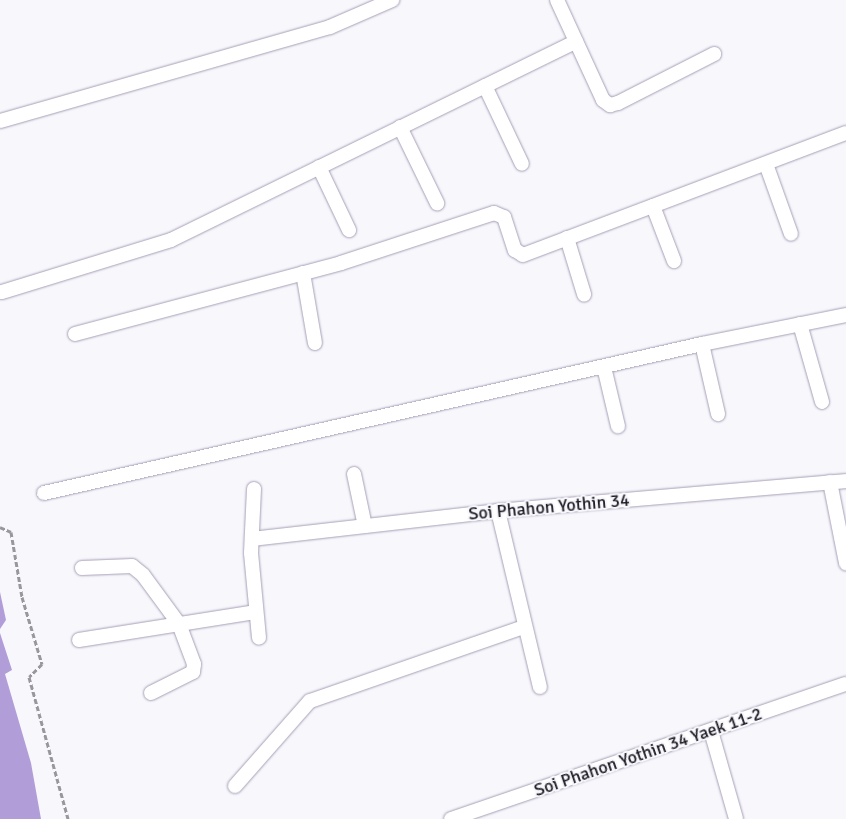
<!DOCTYPE html>
<style>
body{margin:0}
#map{position:relative;width:846px;height:819px;overflow:hidden;background:#f8f7fc;font-family:Signika,sans-serif}
div>[style]{position:absolute}
.water>*{inset:0;background:#b19ed9}
.path>*{height:3px;margin-top:-1.5px;transform-origin:0;background:repeating-linear-gradient(90deg,#99979d 0 5px,transparent 0 7.5px)}
.roads{filter:drop-shadow(0 0 1px #a69fb6) drop-shadow(0 0 1px #a69fb6)}
.minor>*{height:14px;margin:-7px;padding:0 7px;transform-origin:7px;border-radius:7px;background:#fff}
span{translate:-50% -50%;white-space:nowrap;text-align:center;line-height:1.15;-webkit-text-stroke:4px #f8f7fc;paint-order:stroke}
.street-label{font-size:18px;color:#1e1c24}
</style>
<div id="map">
<div class="water">
<div style="clip-path:polygon(0 592px,6px 620px,0 629px)"></div>
<div style="clip-path:polygon(0 633px,12px 670px,5px 674px,31px 763px,41px 819px,0 819px)"></div>
</div>
<div class="path">
<div style="left:0;top:527px;width:12px;rotate:24deg"></div>
<div style="left:11px;top:532px;width:66px;rotate:80.4deg"></div>
<div style="left:22px;top:597px;width:70px;rotate:73.4deg"></div>
<div style="left:42px;top:664px;width:18px;rotate:135deg"></div>
<div style="left:29px;top:677px;width:147px;rotate:74.6deg"></div>
</div>
<div class="roads">
<div class="minor">
<div style="left:557px;top:0;width:110px;rotate:65.3deg"></div>
<div style="left:603px;top:100px;width:9px;rotate:36deg"></div>
<div style="left:610px;top:105px;width:8px;rotate:-14deg"></div>
<div style="left:618px;top:103px;width:108px;rotate:-27deg"></div>
<div style="left:485px;top:86px;width:86px;rotate:64.6deg"></div>
<div style="left:0;top:121px;width:343px;rotate:-15.9deg"></div>
<div style="left:330px;top:27px;width:68px;rotate:-23.5deg"></div>
<div style="left:400px;top:127px;width:85px;rotate:64deg"></div>
<div style="left:766px;top:164px;width:74px;rotate:70.3deg"></div>
<div style="left:319px;top:167px;width:70px;rotate:64.5deg"></div>
<div style="left:653px;top:206px;width:59px;rotate:69.1deg"></div>
<div style="left:567px;top:238px;width:59px;rotate:73.1deg"></div>
<div style="left:303px;top:273px;width:71px;rotate:80.3deg"></div>
<div style="left:2px;top:292px;width:177px;rotate:-17.1deg"></div>
<div style="left:171px;top:240px;width:451px;rotate:-26.1deg"></div>
<div style="left:800px;top:324px;width:81px;rotate:74.2deg"></div>
<div style="left:75px;top:334px;width:275px;rotate:-14.9deg"></div>
<div style="left:341px;top:263px;width:161px;rotate:-18.1deg"></div>
<div style="left:494px;top:213px;width:11px;rotate:22deg"></div>
<div style="left:504px;top:217px;width:35px;rotate:72deg"></div>
<div style="left:515px;top:250px;width:9px;rotate:32deg"></div>
<div style="left:523px;top:255px;width:345px;rotate:-20.7deg"></div>
<div style="left:702px;top:344px;width:72px;rotate:77.1deg"></div>
<div style="left:604px;top:367px;width:61px;rotate:76.7deg"></div>
<div style="left:354px;top:474px;width:53px;rotate:78.1deg"></div>
<div style="left:830px;top:482px;width:83px;rotate:78.8deg"></div>
<div style="left:254px;top:489px;width:64px;rotate:92.7deg"></div>
<div style="left:251px;top:553px;width:85px;rotate:84.6deg"></div>
<div style="left:44px;top:493px;width:675px;rotate:-12.76deg"></div>
<div style="left:702px;top:344px;width:147px;rotate:-11.4deg"></div>
<div style="left:498px;top:511px;width:181px;rotate:76.6deg"></div>
<div style="left:252px;top:539px;width:248px;rotate:-6.5deg"></div>
<div style="left:498px;top:511px;width:349px;rotate:-4.9deg"></div>
<div style="left:82px;top:568px;width:50px;rotate:-2.3deg"></div>
<div style="left:132px;top:566px;width:14px;rotate:39deg"></div>
<div style="left:143px;top:575px;width:61px;rotate:53.7deg"></div>
<div style="left:179px;top:624px;width:43px;rotate:69.4deg"></div>
<div style="left:194px;top:664px;width:8px;rotate:97deg"></div>
<div style="left:193px;top:672px;width:47px;rotate:153.4deg"></div>
<div style="left:79px;top:640px;width:178px;rotate:-9deg"></div>
<div style="left:711px;top:731px;width:91px;rotate:74.1deg"></div>
<div style="left:235px;top:786px;width:113px;rotate:-48.6deg"></div>
<div style="left:310px;top:701px;width:226px;rotate:-19.1deg"></div>
<div style="left:451px;top:819px;width:417px;rotate:-18.9deg"></div>
</div>
</div>
<div class="street-label">
<span style="left:549px;top:507px;rotate:-5deg">Soi Phahon Yothin 34</span>
<span style="left:648px;top:752px;rotate:-19deg">Soi Phahon Yothin 34 Yaek 11-2</span>
</div>
</div>
